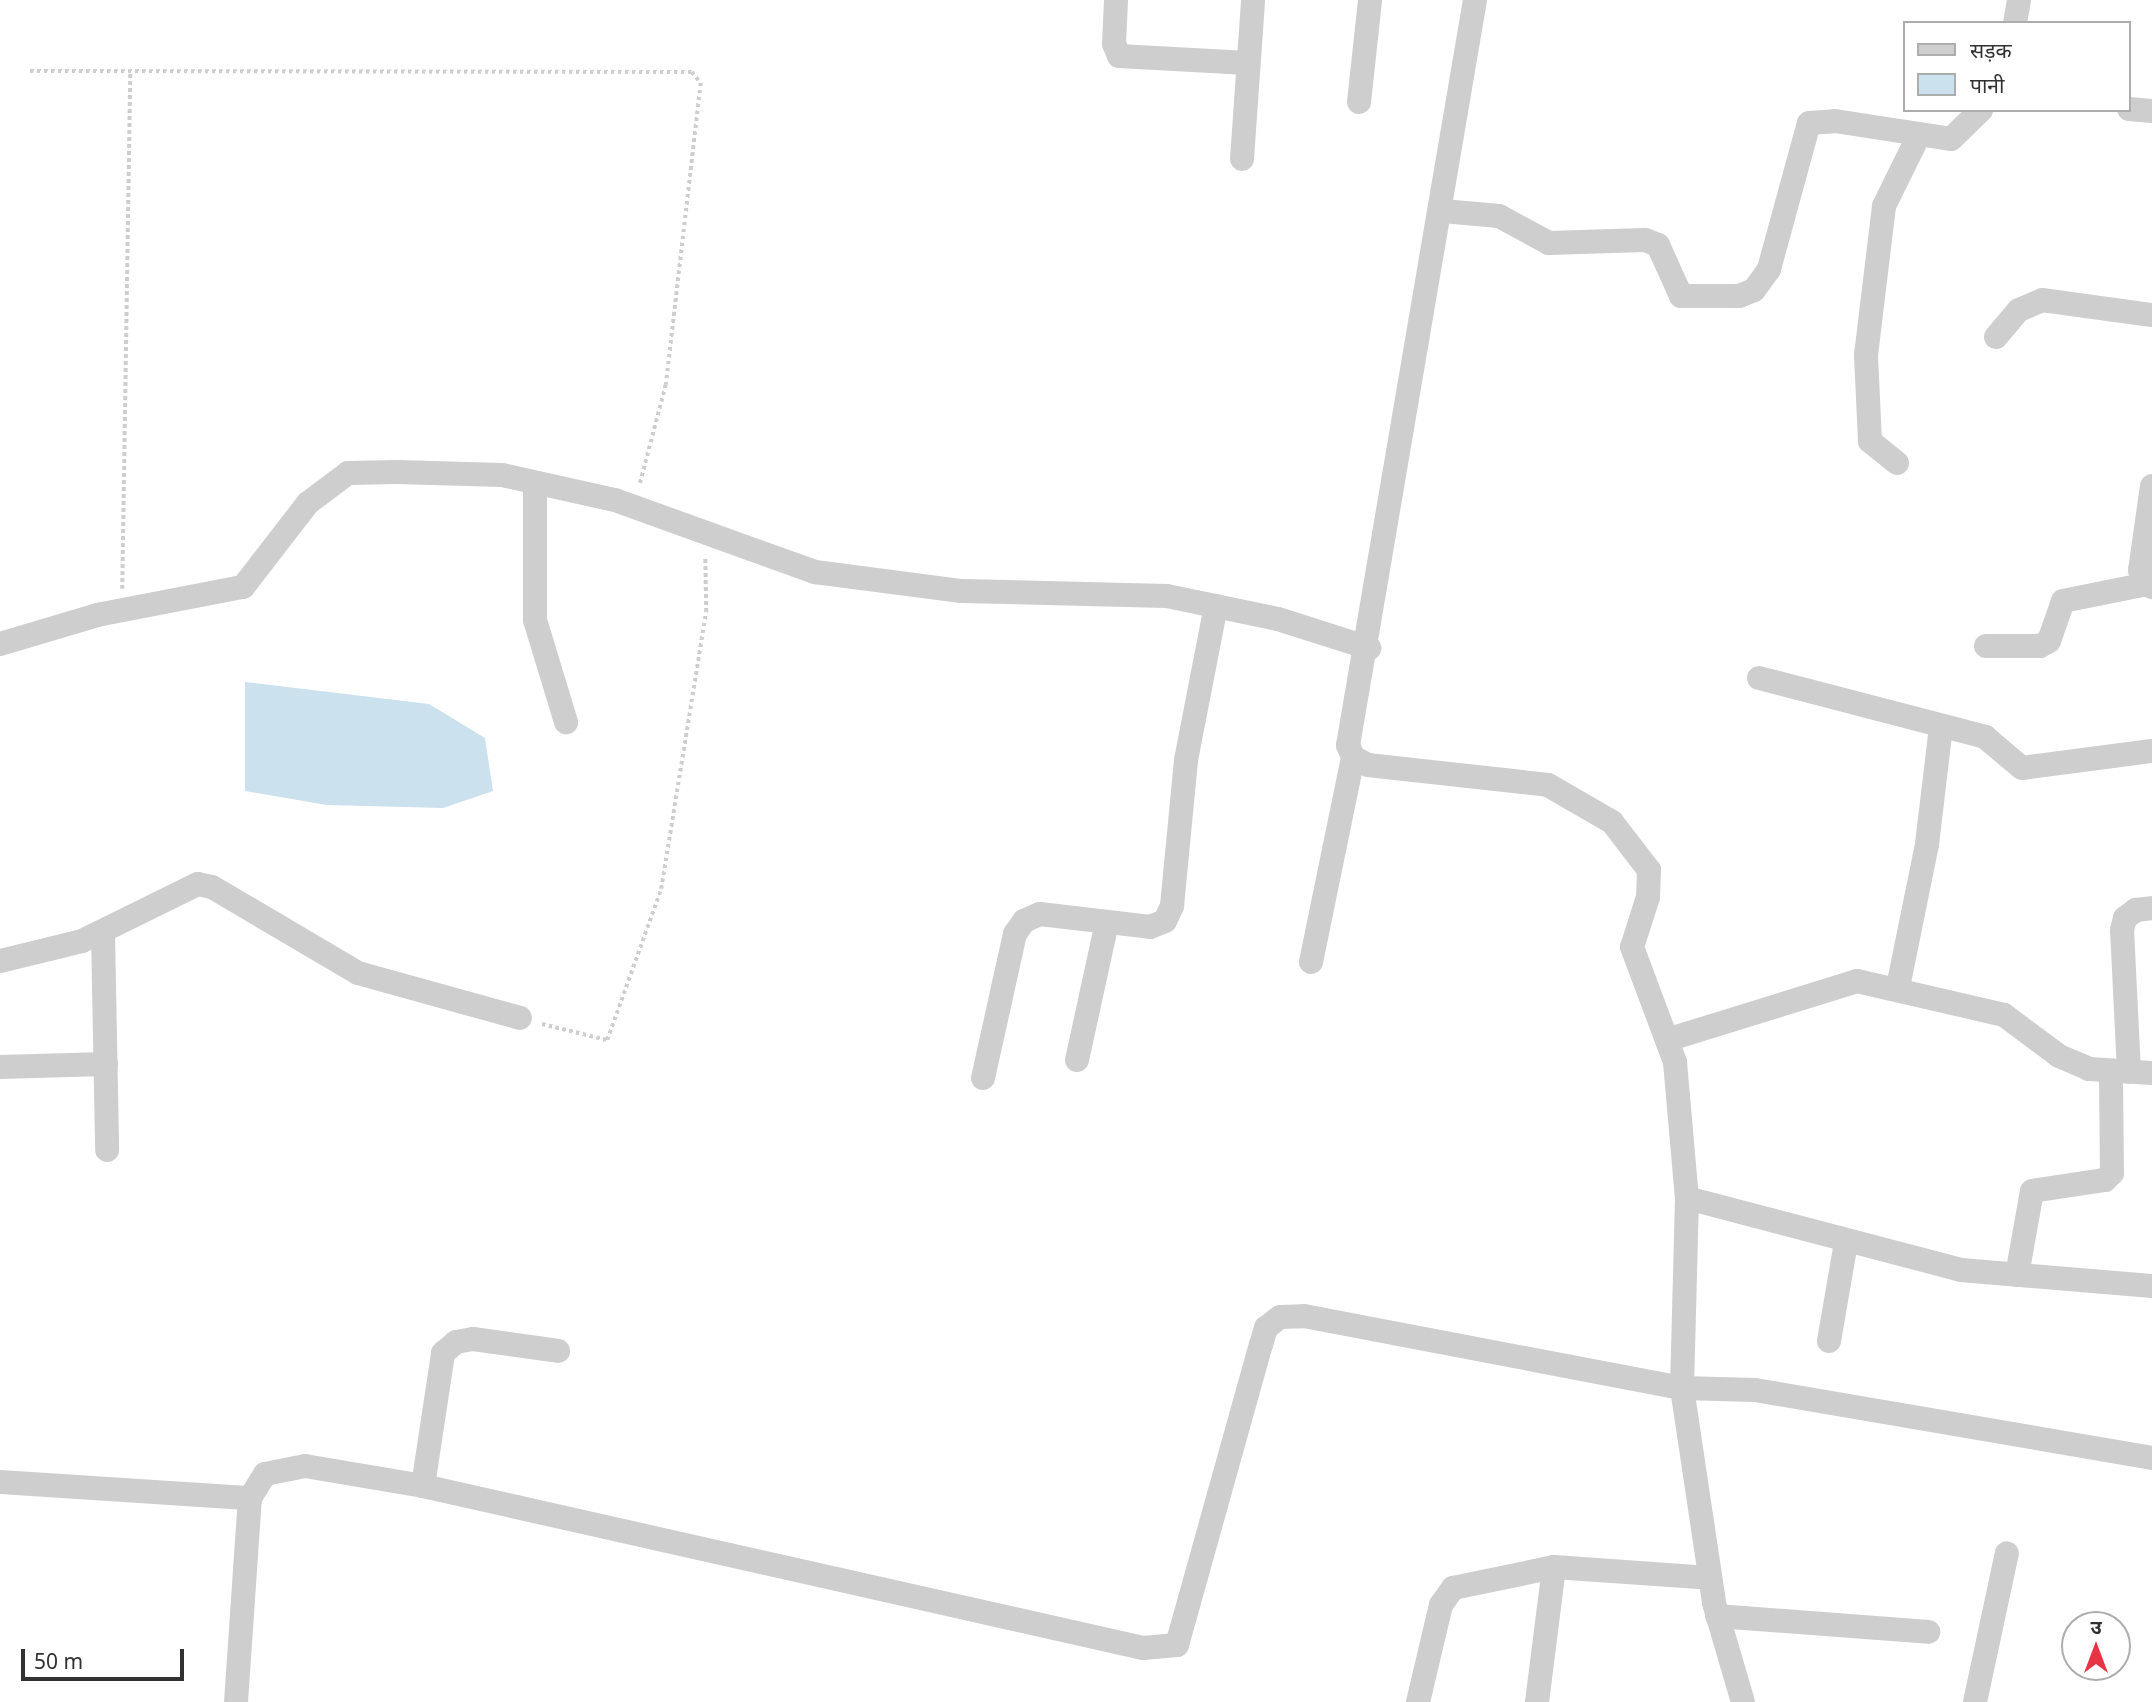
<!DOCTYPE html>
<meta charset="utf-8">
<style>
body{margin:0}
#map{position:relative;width:2152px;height:1702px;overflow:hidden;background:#fff;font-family:"Noto Sans","Noto Sans Devanagari",sans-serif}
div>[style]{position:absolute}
.water>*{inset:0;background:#cbe1ed}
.path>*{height:3.5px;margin-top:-1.75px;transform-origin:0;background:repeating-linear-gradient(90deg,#cecece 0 3.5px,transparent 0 7px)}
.minor>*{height:24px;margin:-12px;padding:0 12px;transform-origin:12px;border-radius:12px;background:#cecece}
span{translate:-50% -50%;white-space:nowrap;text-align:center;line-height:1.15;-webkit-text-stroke:7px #fff;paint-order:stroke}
.legend{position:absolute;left:1903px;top:21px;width:228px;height:91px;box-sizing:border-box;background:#fff;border:2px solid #adadad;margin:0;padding:9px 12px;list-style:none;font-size:21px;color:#313131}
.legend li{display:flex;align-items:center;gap:14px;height:35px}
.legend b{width:35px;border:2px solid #adadad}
.north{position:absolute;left:2061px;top:1611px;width:70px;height:70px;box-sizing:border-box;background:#fff;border:2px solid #adadad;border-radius:50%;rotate:0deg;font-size:19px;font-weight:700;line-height:28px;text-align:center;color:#313131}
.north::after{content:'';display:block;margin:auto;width:24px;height:32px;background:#e83345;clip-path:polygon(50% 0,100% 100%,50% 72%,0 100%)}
.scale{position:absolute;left:21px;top:1649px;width:163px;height:32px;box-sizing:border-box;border:4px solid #313131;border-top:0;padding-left:9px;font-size:21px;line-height:24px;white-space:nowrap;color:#313131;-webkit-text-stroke:5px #fff;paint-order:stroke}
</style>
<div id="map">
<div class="water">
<div style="clip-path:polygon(245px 682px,429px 704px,485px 738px,493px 791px,443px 808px,327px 805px,245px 791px)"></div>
</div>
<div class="path">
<div style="left:30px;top:71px;width:662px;rotate:0.09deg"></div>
<div style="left:692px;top:72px;width:14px;rotate:51deg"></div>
<div style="left:701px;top:83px;width:304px;rotate:96.6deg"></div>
<div style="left:666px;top:385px;width:102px;rotate:104.7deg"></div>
<div style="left:122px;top:589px;width:517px;rotate:-89.11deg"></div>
<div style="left:542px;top:1024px;width:67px;rotate:13.8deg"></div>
<div style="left:607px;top:1040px;width:160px;rotate:-70.3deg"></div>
<div style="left:661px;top:889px;width:281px;rotate:-80.8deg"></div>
<div style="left:706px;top:612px;width:55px;rotate:-91deg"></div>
</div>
<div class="minor">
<div style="left:1116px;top:0;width:44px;rotate:92.6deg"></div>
<div style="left:1114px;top:44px;width:13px;rotate:67deg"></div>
<div style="left:1119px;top:56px;width:129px;rotate:3.1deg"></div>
<div style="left:1475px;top:0;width:756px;rotate:99.67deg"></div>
<div style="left:1348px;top:745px;width:13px;rotate:67deg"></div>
<div style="left:1353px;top:757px;width:17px;rotate:28deg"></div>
<div style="left:1368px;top:765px;width:181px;rotate:6.3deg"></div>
<div style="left:1548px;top:785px;width:74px;rotate:30deg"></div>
<div style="left:1612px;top:822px;width:61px;rotate:52.4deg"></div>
<div style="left:1649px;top:870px;width:27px;rotate:92deg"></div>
<div style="left:1648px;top:897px;width:52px;rotate:107.7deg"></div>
<div style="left:1632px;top:947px;width:123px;rotate:69.5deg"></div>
<div style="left:1675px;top:1062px;width:137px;rotate:85deg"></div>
<div style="left:1687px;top:1198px;width:190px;rotate:91.5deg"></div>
<div style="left:1682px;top:1388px;width:217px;rotate:81.5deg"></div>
<div style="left:1714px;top:1603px;width:103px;rotate:73.7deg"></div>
<div style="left:2015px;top:23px;width:23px;rotate:-80deg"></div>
<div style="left:1359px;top:102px;width:103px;rotate:-83.8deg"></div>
<div style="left:2129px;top:109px;width:23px;rotate:5deg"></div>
<div style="left:1242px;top:159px;width:159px;rotate:-86deg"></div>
<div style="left:1443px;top:211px;width:56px;rotate:5.1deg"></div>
<div style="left:1499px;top:216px;width:57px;rotate:28.4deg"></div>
<div style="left:1549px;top:243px;width:96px;rotate:-1.8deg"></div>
<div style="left:1645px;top:240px;width:14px;rotate:21deg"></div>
<div style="left:1658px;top:245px;width:56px;rotate:65.7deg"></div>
<div style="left:1681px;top:296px;width:58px"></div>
<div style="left:1739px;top:296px;width:16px;rotate:-22deg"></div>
<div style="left:1754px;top:290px;width:26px;rotate:-54deg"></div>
<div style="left:1769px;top:269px;width:151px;rotate:-74.7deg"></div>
<div style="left:1809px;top:123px;width:26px;rotate:-4deg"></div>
<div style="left:1835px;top:121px;width:117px;rotate:8.8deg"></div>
<div style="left:1951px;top:139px;width:42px;rotate:-44deg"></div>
<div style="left:1996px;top:337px;width:35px;rotate:-50deg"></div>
<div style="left:2019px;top:310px;width:25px;rotate:-23deg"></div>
<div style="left:2042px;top:300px;width:111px;rotate:7.8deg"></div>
<div style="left:1897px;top:463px;width:35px;rotate:-141deg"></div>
<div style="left:1870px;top:441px;width:86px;rotate:-92.7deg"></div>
<div style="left:1866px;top:355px;width:150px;rotate:-83.1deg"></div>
<div style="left:1884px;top:206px;width:79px;rotate:-63.8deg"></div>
<div style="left:535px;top:483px;width:137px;rotate:90deg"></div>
<div style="left:535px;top:620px;width:107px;rotate:73.1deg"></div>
<div style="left:2152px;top:486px;width:85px;rotate:98.1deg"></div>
<div style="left:2140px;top:570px;width:21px;rotate:55deg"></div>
<div style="left:0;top:644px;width:101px;rotate:-16.6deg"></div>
<div style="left:97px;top:615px;width:149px;rotate:-10.9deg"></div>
<div style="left:243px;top:587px;width:106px;rotate:-52.3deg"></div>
<div style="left:308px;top:503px;width:50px;rotate:-36.9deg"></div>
<div style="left:348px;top:473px;width:49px;rotate:-1.2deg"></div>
<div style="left:397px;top:472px;width:105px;rotate:1.6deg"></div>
<div style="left:502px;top:475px;width:116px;rotate:12.5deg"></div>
<div style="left:615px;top:500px;width:213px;rotate:19.8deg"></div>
<div style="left:815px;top:572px;width:148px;rotate:7.4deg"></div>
<div style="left:962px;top:591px;width:205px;rotate:1.4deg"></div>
<div style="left:1167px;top:596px;width:113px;rotate:11.7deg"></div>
<div style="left:1278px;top:619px;width:96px;rotate:17.7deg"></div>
<div style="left:1986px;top:646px;width:54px"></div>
<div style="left:2040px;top:646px;width:10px;rotate:-29deg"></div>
<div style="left:2049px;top:641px;width:42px;rotate:-70.7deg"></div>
<div style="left:2063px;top:601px;width:86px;rotate:-11.4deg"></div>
<div style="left:1759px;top:678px;width:234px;rotate:14.6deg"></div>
<div style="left:1985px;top:737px;width:48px;rotate:40deg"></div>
<div style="left:2022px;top:768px;width:131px;rotate:-7.5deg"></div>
<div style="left:103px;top:933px;width:217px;rotate:88.9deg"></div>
<div style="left:0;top:961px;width:84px;rotate:-13.7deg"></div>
<div style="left:82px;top:941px;width:129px;rotate:-26.2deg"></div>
<div style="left:198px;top:884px;width:14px;rotate:12deg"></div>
<div style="left:212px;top:887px;width:169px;rotate:30.5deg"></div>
<div style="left:358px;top:973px;width:168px;rotate:15.5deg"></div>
<div style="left:1311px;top:962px;width:209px;rotate:-78.4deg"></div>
<div style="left:1898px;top:987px;width:146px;rotate:-78.5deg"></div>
<div style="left:1927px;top:844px;width:119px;rotate:-83.2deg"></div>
<div style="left:1670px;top:1039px;width:196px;rotate:-17.2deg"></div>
<div style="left:1857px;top:981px;width:151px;rotate:13deg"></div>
<div style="left:2004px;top:1015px;width:69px;rotate:36.7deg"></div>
<div style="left:2059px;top:1056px;width:33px;rotate:23deg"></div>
<div style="left:2089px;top:1069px;width:63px;rotate:3.6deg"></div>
<div style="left:1077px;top:1060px;width:141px;rotate:-77.7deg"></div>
<div style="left:0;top:1067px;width:106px;rotate:-1.6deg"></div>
<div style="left:2129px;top:1072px;width:142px;rotate:-92.8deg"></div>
<div style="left:2122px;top:930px;width:12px;rotate:-76deg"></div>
<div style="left:2125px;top:918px;width:14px;rotate:-36deg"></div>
<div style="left:2136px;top:910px;width:16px;rotate:-7deg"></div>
<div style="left:983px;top:1078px;width:148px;rotate:-77.5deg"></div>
<div style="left:1015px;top:934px;width:16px;rotate:-55deg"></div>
<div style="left:1024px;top:921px;width:17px;rotate:-24deg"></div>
<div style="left:1040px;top:914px;width:111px;rotate:6.7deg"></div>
<div style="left:1150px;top:927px;width:16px;rotate:-22deg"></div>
<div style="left:1165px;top:921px;width:17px;rotate:-65deg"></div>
<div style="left:1172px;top:906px;width:147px;rotate:-84.5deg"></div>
<div style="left:1186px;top:760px;width:157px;rotate:-79deg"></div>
<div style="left:1687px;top:1198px;width:283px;rotate:14.7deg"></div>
<div style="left:1961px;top:1270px;width:192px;rotate:4.8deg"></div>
<div style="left:2017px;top:1275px;width:85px;rotate:-79.9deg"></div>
<div style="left:2032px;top:1191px;width:74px;rotate:-8.6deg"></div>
<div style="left:2105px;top:1180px;width:10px;rotate:-45deg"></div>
<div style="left:2112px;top:1173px;width:102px;rotate:-90.6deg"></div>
<div style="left:1829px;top:1341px;width:99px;rotate:-80.2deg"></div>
<div style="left:0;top:1482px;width:251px;rotate:3.7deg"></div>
<div style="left:423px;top:1486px;width:134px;rotate:-81.4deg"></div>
<div style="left:443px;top:1353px;width:17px;rotate:-40deg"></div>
<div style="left:456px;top:1342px;width:17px;rotate:-10deg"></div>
<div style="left:473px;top:1339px;width:86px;rotate:8deg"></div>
<div style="left:1717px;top:1616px;width:212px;rotate:4.3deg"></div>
<div style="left:236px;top:1702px;width:204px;rotate:-86.1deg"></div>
<div style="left:250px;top:1498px;width:28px;rotate:-58deg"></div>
<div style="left:265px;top:1474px;width:41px;rotate:-11.3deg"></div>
<div style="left:305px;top:1466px;width:120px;rotate:9.6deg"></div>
<div style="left:423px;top:1486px;width:738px;rotate:12.68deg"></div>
<div style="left:1143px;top:1648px;width:34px;rotate:-5deg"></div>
<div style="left:1177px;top:1645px;width:312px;rotate:-74.4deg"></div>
<div style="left:1261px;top:1345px;width:18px;rotate:-74deg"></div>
<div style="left:1266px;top:1328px;width:18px;rotate:-38deg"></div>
<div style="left:1280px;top:1317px;width:24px;rotate:-2deg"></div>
<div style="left:1304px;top:1316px;width:385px;rotate:10.8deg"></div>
<div style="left:1682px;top:1388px;width:73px;rotate:1.6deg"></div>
<div style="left:1755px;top:1390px;width:403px;rotate:9.7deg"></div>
<div style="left:1418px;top:1702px;width:100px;rotate:-76.7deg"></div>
<div style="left:1441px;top:1605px;width:21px;rotate:-55deg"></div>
<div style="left:1453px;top:1588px;width:103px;rotate:-11.7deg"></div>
<div style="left:1554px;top:1567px;width:156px;rotate:4deg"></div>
<div style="left:1537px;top:1702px;width:136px;rotate:-82.8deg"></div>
<div style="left:1975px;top:1702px;width:152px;rotate:-77.9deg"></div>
</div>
<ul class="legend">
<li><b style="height:9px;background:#cecece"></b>सड़क</li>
<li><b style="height:19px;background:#cbe1ed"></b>पानी</li>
</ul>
<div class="north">उ</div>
<div class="scale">50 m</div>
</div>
